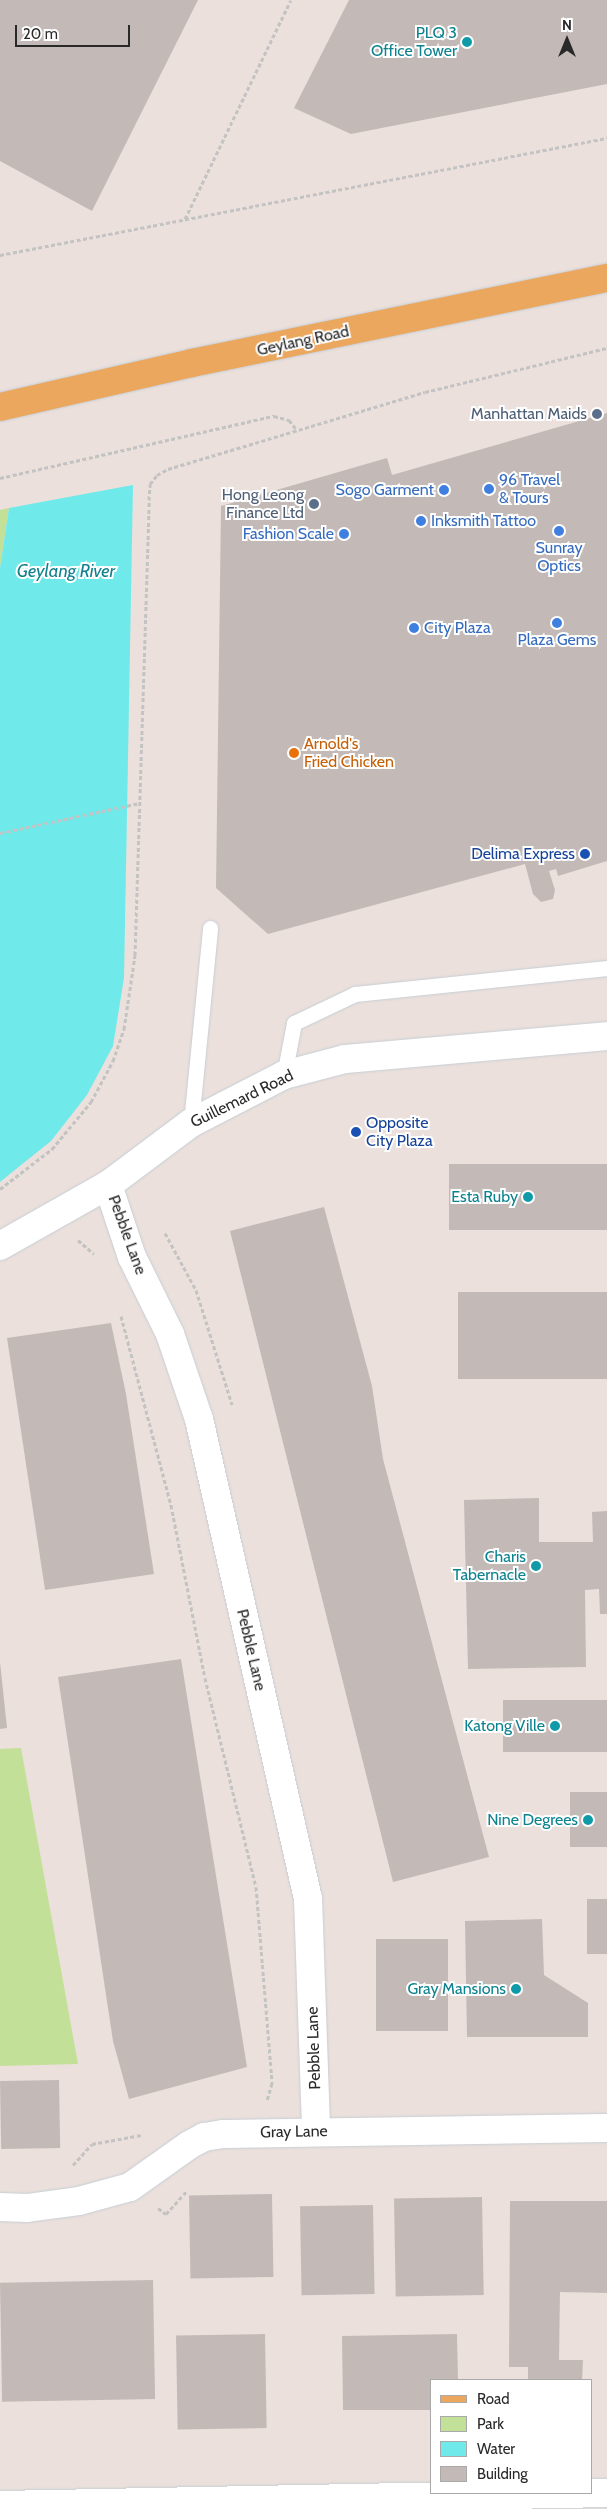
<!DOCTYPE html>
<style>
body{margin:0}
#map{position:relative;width:607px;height:2509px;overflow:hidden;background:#ebe0db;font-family:Cabin,sans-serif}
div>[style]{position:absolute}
.green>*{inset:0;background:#c3e098}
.water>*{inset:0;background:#70e9ea}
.building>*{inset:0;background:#c3bab7;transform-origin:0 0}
.path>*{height:3px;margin-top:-1.5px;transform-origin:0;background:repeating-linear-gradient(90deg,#c3c3c3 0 4px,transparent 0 6.5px)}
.roads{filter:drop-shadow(0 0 1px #c6ced6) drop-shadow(0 0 1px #c6ced6)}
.service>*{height:15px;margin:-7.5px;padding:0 7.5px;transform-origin:7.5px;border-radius:7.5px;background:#fff}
.minor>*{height:28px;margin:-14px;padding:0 14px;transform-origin:14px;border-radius:14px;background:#fff}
.primary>*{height:28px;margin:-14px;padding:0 14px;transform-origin:14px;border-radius:14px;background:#eca75e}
.dots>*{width:14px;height:14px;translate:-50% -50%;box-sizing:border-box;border:2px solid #fff;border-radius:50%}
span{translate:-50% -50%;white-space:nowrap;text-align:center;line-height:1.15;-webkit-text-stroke:4px #fff;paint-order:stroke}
.culture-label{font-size:16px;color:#0d838f}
.right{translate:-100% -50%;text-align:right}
.street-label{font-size:16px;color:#292929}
.service-label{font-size:16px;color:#4e5e75}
.shop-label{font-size:16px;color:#366cbe}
.left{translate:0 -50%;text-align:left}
.food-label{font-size:16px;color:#c56008}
.transit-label{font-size:16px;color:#164399}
.water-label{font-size:18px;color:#11828d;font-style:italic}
.legend{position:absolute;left:430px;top:2379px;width:162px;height:115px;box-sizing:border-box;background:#fff;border:1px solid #a9a9a9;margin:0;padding:6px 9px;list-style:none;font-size:15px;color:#292929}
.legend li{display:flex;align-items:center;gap:10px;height:25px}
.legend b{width:25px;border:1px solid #a9a9a9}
.north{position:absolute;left:542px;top:15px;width:50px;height:50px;-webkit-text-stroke:4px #fff;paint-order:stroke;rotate:0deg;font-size:14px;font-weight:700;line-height:20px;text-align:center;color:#292929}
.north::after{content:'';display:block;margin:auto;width:18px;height:22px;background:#292929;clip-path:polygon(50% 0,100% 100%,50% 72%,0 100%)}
.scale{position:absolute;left:15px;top:25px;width:115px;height:22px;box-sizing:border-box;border:2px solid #292929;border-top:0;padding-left:6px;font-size:15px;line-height:18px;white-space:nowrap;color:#292929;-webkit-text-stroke:4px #fff;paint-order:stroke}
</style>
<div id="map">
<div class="green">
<div style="clip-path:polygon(9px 508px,0 568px,0 510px)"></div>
<div style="clip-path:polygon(21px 1748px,78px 2064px,0 2066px,0 1749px)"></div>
</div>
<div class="water">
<div style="clip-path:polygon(133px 485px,124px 978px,113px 1046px,87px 1095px,51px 1141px,0 1182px,0 568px,9px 508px)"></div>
</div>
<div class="building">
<div style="clip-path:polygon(0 0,198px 0,92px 211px,0 161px)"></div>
<div style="clip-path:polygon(349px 0,607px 0,607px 84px,351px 134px,294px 108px)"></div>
<div style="clip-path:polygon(607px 413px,607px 861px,558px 876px,556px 869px,549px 871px,555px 890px,553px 899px,541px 902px,533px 894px,525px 864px,268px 934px,216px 888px,221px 506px,387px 458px,392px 475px)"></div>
<div style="left:449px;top:1164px;width:158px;height:66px"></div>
<div style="clip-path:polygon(324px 1207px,372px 1386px,383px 1459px,489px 1857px,393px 1882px,230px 1231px)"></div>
<div style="left:458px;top:1292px;width:149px;height:87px"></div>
<div style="clip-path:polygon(111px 1323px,126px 1394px,154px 1574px,45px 1590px,7px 1338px)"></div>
<div style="clip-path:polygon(539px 1498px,539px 1542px,593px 1542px,592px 1512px,607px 1511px,607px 1614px,600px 1614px,599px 1589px,585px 1590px,586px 1667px,468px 1669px,464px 1500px)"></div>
<div style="clip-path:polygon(181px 1659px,247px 2067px,129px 2099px,113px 2041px,58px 1677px)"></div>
<div style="clip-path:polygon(0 1662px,7px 1728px,0 1729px)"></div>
<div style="left:503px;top:1700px;width:104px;height:52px"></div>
<div style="left:570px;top:1792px;width:37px;height:55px"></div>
<div style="left:587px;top:1899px;width:20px;height:55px"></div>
<div style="clip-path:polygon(542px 1919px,544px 1975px,588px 2003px,588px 2037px,467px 2037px,465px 1921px)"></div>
<div style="left:376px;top:1939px;width:72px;height:92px"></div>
<div style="left:59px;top:2080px;width:68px;height:59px;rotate:89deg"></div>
<div style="left:272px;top:2194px;width:83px;height:83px;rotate:89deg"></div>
<div style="left:482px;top:2197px;width:98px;height:88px;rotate:89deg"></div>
<div style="clip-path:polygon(510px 2201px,607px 2201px,607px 2293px,560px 2292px,559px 2360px,583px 2360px,582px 2380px,528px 2380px,528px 2367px,509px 2367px)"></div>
<div style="left:373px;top:2205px;width:89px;height:73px;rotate:89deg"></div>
<div style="left:153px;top:2280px;width:119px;height:153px;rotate:89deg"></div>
<div style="left:265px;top:2334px;width:94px;height:89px;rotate:89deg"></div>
<div style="clip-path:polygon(457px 2334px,458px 2380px,431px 2380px,431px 2410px,343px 2410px,342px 2336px)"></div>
</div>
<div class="path">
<div style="left:185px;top:219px;width:243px;rotate:-64.2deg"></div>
<div style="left:0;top:255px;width:618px;rotate:-10.91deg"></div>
<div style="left:0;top:478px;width:281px;rotate:-12.8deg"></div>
<div style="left:274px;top:416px;width:16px;rotate:15deg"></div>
<div style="left:289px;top:420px;width:11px;rotate:52deg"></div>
<div style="left:0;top:833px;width:143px;rotate:-12.1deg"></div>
<div style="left:0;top:1189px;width:66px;rotate:-37.6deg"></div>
<div style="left:52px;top:1149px;width:61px;rotate:-50.3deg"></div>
<div style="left:91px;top:1102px;width:47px;rotate:-61.8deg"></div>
<div style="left:113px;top:1061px;width:34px;rotate:-71deg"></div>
<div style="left:124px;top:1029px;width:75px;rotate:-81.5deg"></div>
<div style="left:135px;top:955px;width:455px;rotate:-88.2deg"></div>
<div style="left:149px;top:500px;width:16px;rotate:-86deg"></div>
<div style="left:150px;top:484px;width:11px;rotate:-52deg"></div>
<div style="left:157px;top:475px;width:13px;rotate:-29deg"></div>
<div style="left:168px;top:469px;width:268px;rotate:-16.7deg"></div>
<div style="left:425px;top:392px;width:187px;rotate:-13.6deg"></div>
<div style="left:165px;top:1233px;width:65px;rotate:61.5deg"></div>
<div style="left:196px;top:1290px;width:120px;rotate:72.5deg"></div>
<div style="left:78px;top:1240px;width:21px;rotate:41deg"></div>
<div style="left:121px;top:1316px;width:196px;rotate:75.2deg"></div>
<div style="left:171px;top:1505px;width:176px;rotate:78.9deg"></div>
<div style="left:205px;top:1678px;width:215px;rotate:76.3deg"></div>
<div style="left:256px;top:1887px;width:197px;rotate:85.3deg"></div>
<div style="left:272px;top:2083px;width:18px;rotate:106deg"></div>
<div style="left:73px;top:2165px;width:28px;rotate:-48deg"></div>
<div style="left:92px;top:2144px;width:50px;rotate:-10.4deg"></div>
<div style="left:158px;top:2208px;width:10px;rotate:37deg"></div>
<div style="left:166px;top:2214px;width:31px;rotate:-48deg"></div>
</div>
<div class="roads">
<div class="service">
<div style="left:284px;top:1075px;width:53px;rotate:-79.1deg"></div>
<div style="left:294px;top:1023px;width:68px;rotate:-25.4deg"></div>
<div style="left:355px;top:994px;width:253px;rotate:-5.9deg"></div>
<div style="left:191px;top:1123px;width:196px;rotate:-84.4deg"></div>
</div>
<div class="minor">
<div style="left:108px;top:1185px;width:76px;rotate:71.6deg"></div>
<div style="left:132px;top:1257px;width:86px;rotate:63.7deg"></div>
<div style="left:170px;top:1334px;width:90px;rotate:71.2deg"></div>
<div style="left:199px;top:1419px;width:491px;rotate:77.2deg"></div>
<div style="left:308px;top:1898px;width:233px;rotate:88deg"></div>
<div style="left:0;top:1246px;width:124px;rotate:-29.5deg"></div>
<div style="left:108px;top:1185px;width:104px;rotate:-36.8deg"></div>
<div style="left:191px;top:1123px;width:105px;rotate:-27.3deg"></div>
<div style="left:284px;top:1075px;width:63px;rotate:-14.7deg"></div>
<div style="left:345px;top:1059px;width:263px;rotate:-5deg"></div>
<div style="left:0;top:2207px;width:27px;rotate:2deg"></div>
<div style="left:27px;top:2208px;width:52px;rotate:-7.7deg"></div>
<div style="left:79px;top:2201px;width:53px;rotate:-15.4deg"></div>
<div style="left:130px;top:2187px;width:72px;rotate:-35.4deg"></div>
<div style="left:189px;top:2145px;width:17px;rotate:-28deg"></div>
<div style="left:204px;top:2137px;width:19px;rotate:-9deg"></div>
<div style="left:223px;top:2134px;width:384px;rotate:-0.9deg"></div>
<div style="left:0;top:2505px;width:607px;rotate:-1.13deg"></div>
</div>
<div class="primary">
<div style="left:0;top:407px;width:197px;rotate:-12.9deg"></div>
<div style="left:192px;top:363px;width:424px;rotate:-11.6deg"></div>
</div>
</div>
<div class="dots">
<div style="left:467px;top:42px;background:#0f9aa8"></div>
<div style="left:597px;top:414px;background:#5c6f8a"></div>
<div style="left:489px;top:489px;background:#3f7fe0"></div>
<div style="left:444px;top:490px;background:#3f7fe0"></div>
<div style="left:314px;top:504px;background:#5c6f8a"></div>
<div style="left:421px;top:521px;background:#3f7fe0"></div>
<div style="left:559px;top:531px;background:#3f7fe0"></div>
<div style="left:344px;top:534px;background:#3f7fe0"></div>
<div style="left:557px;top:623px;background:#3f7fe0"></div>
<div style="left:414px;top:628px;background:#3f7fe0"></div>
<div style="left:294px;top:753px;background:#e8710a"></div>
<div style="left:585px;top:854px;background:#1a4fb4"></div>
<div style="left:356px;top:1132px;background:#1a4fb4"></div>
<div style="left:528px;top:1197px;background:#0f9aa8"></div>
<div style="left:536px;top:1566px;background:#0f9aa8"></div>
<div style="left:555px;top:1726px;background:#0f9aa8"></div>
<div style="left:588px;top:1820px;background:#0f9aa8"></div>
<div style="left:516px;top:1989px;background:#0f9aa8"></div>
</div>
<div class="culture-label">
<span class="right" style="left:457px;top:42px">PLQ 3<br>Office Tower</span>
<span class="right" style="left:518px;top:1197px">Esta Ruby</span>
<span class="right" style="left:526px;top:1566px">Charis<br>Tabernacle</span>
<span class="right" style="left:545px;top:1726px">Katong Ville</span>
<span class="right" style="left:578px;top:1820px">Nine Degrees</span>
<span class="right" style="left:506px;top:1989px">Gray Mansions</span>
</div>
<div class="street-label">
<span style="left:303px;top:341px;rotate:-12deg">Geylang Road</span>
<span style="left:242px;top:1099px;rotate:-26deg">Guillemard Road</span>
<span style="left:127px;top:1235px;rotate:70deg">Pebble Lane</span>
<span style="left:251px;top:1650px;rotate:77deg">Pebble Lane</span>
<span style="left:314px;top:2048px;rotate:-92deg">Pebble Lane</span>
<span style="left:294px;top:2132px;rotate:-1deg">Gray Lane</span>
</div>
<div class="service-label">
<span class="right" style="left:587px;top:414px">Manhattan Maids</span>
<span class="right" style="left:304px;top:504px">Hong Leong<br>Finance Ltd</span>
</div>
<div class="shop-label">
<span class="left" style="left:499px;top:489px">96 Travel<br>&amp; Tours</span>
<span class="right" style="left:434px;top:490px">Sogo Garment</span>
<span class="left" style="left:431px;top:521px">Inksmith Tattoo</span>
<span class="right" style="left:334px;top:534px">Fashion Scale</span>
<span style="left:559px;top:557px">Sunray<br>Optics</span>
<span class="left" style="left:424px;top:628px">City Plaza</span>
<span style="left:557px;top:640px">Plaza Gems</span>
</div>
<div class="food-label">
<span class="left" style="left:304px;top:753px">Arnold's<br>Fried Chicken</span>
</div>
<div class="transit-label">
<span class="right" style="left:575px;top:854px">Delima Express</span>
<span class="left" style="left:366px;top:1132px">Opposite<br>City Plaza</span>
</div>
<div class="water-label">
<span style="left:66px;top:571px">Geylang River</span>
</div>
<ul class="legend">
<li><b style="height:6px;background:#eca75e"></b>Road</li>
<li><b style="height:14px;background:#c3e098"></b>Park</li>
<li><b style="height:14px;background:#70e9ea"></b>Water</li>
<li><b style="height:14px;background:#c3bab7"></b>Building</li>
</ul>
<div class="north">N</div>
<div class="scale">20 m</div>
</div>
